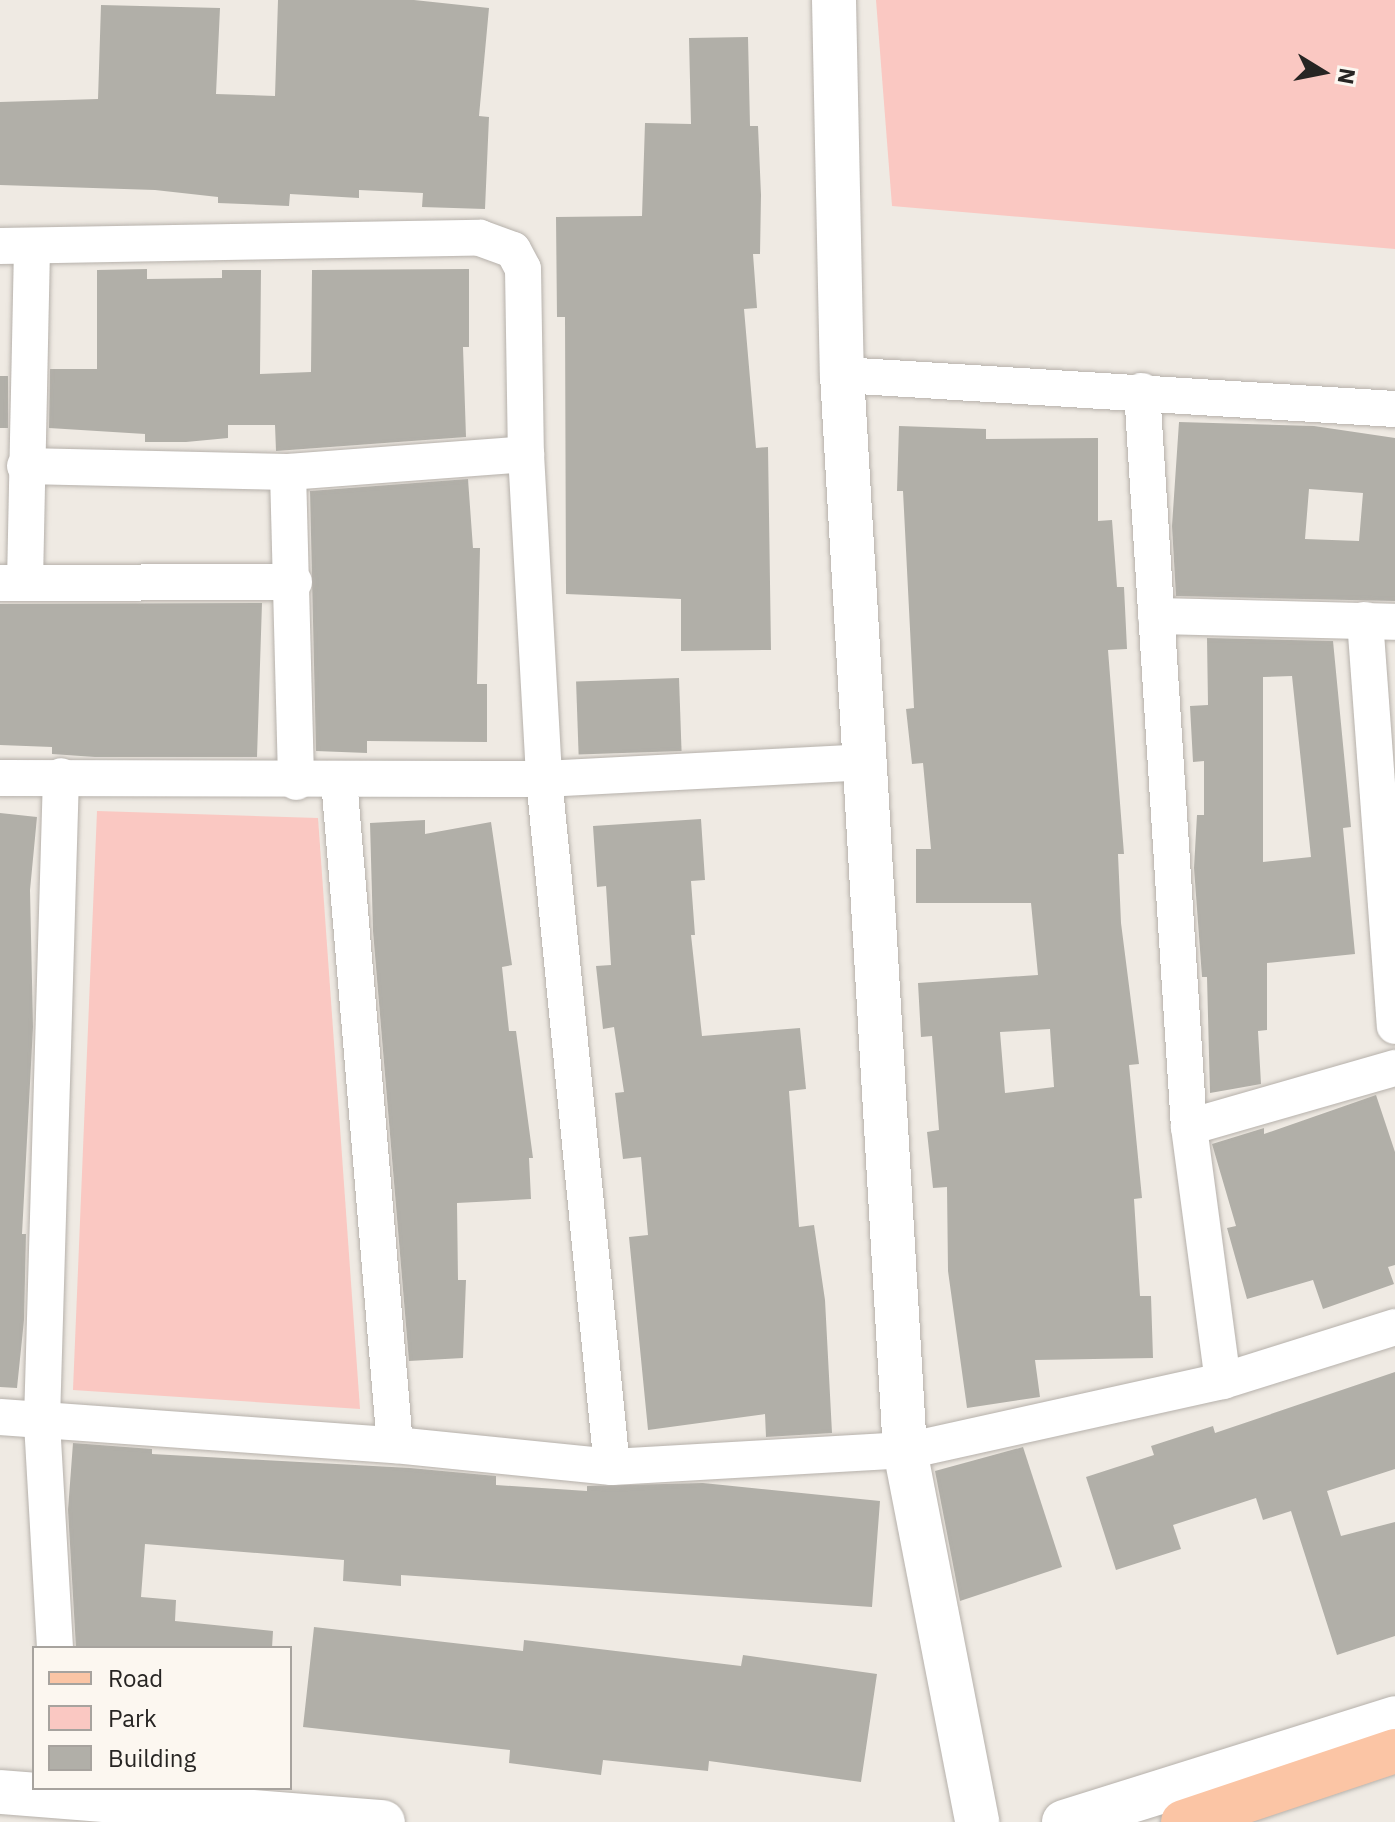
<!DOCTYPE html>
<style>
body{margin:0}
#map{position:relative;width:1395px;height:1822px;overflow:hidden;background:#efeae3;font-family:"IBM Plex Sans",sans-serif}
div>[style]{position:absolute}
.green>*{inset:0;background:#fac8c2}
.building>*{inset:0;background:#b1afa8;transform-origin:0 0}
.roads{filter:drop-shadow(0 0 2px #b6b1ab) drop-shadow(0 0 2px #b6b1ab)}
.minor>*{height:36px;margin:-18px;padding:0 18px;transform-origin:18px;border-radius:18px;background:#fff}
.tertiary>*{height:44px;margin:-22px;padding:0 22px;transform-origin:22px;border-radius:22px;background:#fff}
.primary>*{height:44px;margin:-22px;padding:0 22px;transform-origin:22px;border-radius:22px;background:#fbc5a5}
span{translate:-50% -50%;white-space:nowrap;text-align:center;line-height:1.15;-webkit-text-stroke:7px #fcf7f0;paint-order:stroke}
.legend{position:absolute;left:32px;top:1646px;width:260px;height:144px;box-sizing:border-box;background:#fcf7f0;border:2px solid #a7a39e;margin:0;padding:10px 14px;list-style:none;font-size:24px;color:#272523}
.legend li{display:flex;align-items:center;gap:16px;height:40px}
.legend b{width:40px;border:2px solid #a7a39e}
.north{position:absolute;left:1283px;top:32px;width:80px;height:80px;-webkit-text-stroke:6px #fcf7f0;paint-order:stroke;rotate:100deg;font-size:22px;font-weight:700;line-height:32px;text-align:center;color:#272523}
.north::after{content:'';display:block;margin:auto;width:28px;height:36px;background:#272523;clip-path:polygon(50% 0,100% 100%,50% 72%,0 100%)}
</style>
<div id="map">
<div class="green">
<div style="clip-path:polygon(876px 0,1395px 0,1395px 249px,892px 206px)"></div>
<div style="clip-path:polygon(97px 811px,318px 818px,360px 1409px,73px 1390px)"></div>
</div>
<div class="building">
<div style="clip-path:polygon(278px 0,414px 0,489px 8px,479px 116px,489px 117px,485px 209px,422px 207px,423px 193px,359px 190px,359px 198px,290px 194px,289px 206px,218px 203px,218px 197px,155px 190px,0 185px,0 102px,98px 99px,101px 5px,220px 8px,216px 94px,275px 96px)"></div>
<div style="clip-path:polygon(748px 37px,750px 126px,758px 126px,761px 195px,760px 254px,753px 254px,757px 308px,744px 309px,756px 448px,768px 447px,771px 650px,681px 651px,681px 599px,566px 594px,565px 317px,557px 317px,556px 217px,642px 216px,645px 123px,691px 124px,689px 38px)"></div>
<div style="clip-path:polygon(147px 269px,147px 279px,222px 278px,222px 270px,261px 270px,260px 374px,311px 372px,312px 270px,469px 269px,469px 347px,463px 347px,466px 437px,276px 451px,275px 425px,228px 425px,228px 438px,186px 442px,145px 442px,145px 434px,49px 428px,50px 369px,97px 369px,97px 270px)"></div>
<div style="left:0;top:376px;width:8px;height:52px"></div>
<div style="clip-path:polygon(evenodd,1179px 422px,1314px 426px,1395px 438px,1395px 601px,1176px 596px,1172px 526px,1179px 422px,1309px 489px,1363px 493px,1359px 541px,1305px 539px,1309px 489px)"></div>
<div style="clip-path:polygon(evenodd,899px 426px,986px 429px,986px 439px,1098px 438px,1098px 521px,1112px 520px,1117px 587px,1124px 587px,1127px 649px,1108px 650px,1124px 854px,1118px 854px,1121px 923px,1139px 1064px,1129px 1065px,1142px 1198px,1134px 1199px,1140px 1296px,1151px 1296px,1153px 1358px,1035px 1360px,1040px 1397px,967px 1408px,948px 1271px,947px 1187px,933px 1188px,927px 1132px,939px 1130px,932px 1036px,921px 1037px,918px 983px,1038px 975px,1031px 903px,916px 903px,916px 849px,931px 849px,923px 763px,912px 764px,906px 709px,914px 708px,903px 491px,897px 491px,899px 426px,1050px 1029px,1054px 1087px,1005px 1093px,1000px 1032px,1050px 1029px)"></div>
<div style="clip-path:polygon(468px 479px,473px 548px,480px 548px,477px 684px,487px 684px,487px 742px,367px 741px,367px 753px,316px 751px,310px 491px)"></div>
<div style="clip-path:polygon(262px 603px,257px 757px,95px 757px,52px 754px,52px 747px,0 745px,0 604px)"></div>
<div style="clip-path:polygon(evenodd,1207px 638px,1333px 641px,1351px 827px,1343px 828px,1355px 954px,1267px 963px,1267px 1030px,1258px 1031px,1261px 1084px,1210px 1093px,1207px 977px,1202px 977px,1194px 868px,1197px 815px,1204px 815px,1204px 761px,1193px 762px,1190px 706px,1208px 705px,1207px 638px,1292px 676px,1311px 857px,1263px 862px,1263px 677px,1292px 676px)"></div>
<div style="left:679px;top:678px;width:73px;height:103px;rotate:88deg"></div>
<div style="clip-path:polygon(0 813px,37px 817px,30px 890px,33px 1027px,22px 1234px,26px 1234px,24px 1320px,17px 1388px,0 1387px)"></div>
<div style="clip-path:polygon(701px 819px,705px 880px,691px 881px,695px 935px,691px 935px,702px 1036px,800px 1028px,806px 1089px,789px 1091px,799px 1227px,814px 1225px,825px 1300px,832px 1433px,766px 1437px,765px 1414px,648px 1430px,629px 1237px,648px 1235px,641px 1157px,623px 1159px,615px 1093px,624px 1092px,614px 1027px,603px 1029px,596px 966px,611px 965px,606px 886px,597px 887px,593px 826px)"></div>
<div style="clip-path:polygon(425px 820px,425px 834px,491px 822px,512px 965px,502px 967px,509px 1031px,516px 1031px,533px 1158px,529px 1158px,531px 1199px,457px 1203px,458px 1280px,466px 1280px,463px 1358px,409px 1361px,373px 931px,370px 823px)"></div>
<div style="clip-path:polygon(1376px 1095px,1395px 1152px,1395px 1265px,1388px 1267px,1394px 1284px,1323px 1309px,1313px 1280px,1247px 1299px,1227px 1228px,1236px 1226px,1212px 1144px,1264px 1128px,1264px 1134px)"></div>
<div style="clip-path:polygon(1395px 1372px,1395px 1469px,1327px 1491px,1341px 1536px,1395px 1522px,1395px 1636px,1337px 1655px,1291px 1511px,1263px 1520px,1256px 1498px,1173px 1525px,1181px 1549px,1116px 1570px,1086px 1477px,1154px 1455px,1151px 1446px,1213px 1426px,1215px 1433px)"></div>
<div style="clip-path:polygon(73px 1443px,152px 1449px,152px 1454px,410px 1468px,496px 1476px,496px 1485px,587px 1491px,587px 1486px,703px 1483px,880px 1501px,872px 1607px,401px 1575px,401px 1586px,343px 1581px,344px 1560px,145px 1544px,141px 1597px,176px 1600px,175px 1621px,273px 1631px,272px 1648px,76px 1648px,68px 1510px)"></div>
<div style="clip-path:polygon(1023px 1447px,1062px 1567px,960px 1601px,935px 1471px)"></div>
<div style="clip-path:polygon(314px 1627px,523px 1651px,524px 1640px,741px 1666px,743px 1655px,877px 1674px,861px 1782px,709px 1761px,708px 1771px,603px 1760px,601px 1775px,509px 1763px,510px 1750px,303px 1727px)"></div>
</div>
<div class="roads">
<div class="minor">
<div style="left:0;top:246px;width:480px;rotate:-1deg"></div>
<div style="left:480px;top:238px;width:35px;rotate:20deg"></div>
<div style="left:513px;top:250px;width:21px;rotate:62deg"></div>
<div style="left:523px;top:269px;width:185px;rotate:89.1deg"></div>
<div style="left:526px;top:454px;width:325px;rotate:86.8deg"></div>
<div style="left:544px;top:779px;width:691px;rotate:84.36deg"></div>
<div style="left:842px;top:375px;width:554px;rotate:3.52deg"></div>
<div style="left:1142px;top:391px;width:737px;rotate:86.35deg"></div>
<div style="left:1189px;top:1127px;width:256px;rotate:82.4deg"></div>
<div style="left:25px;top:466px;width:263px;rotate:1.3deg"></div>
<div style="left:288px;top:472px;width:239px;rotate:-4.3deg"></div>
<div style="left:288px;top:472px;width:310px;rotate:88.5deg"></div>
<div style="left:25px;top:582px;width:333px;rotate:-88.8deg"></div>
<div style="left:0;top:583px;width:294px;rotate:-0.2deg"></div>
<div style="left:1156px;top:616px;width:239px;rotate:1.4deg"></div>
<div style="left:1365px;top:620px;width:407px;rotate:85.8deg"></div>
<div style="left:0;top:778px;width:544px;rotate:0.11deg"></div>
<div style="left:544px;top:779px;width:320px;rotate:-3deg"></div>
<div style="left:339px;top:780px;width:667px;rotate:85.19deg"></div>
<div style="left:1189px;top:1127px;width:214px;rotate:-16deg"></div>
<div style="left:0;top:1417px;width:396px;rotate:4.1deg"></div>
<div style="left:395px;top:1445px;width:218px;rotate:5.8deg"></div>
<div style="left:612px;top:1467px;width:299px;rotate:-3.3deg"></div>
<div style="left:911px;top:1450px;width:320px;rotate:-12.5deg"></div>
<div style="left:1223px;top:1381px;width:180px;rotate:-17.4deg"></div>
<div style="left:55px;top:1648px;width:228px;rotate:-93.3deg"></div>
<div style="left:42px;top:1420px;width:644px;rotate:-88.31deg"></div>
</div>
<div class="tertiary">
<div style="left:834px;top:0;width:375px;rotate:88.8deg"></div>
<div style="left:842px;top:375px;width:1077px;rotate:86.65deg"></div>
<div style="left:905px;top:1450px;width:379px;rotate:79deg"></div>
<div style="left:0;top:1792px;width:384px;rotate:4.5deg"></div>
<div style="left:1064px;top:1822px;width:347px;rotate:-17.4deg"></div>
</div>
<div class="primary">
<div style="left:1183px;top:1822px;width:224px;rotate:-18.5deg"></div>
</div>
</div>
<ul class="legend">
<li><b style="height:10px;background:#fbc5a5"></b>Road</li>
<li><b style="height:22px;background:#fac8c2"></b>Park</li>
<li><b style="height:22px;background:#b1afa8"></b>Building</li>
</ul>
<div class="north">N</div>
</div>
